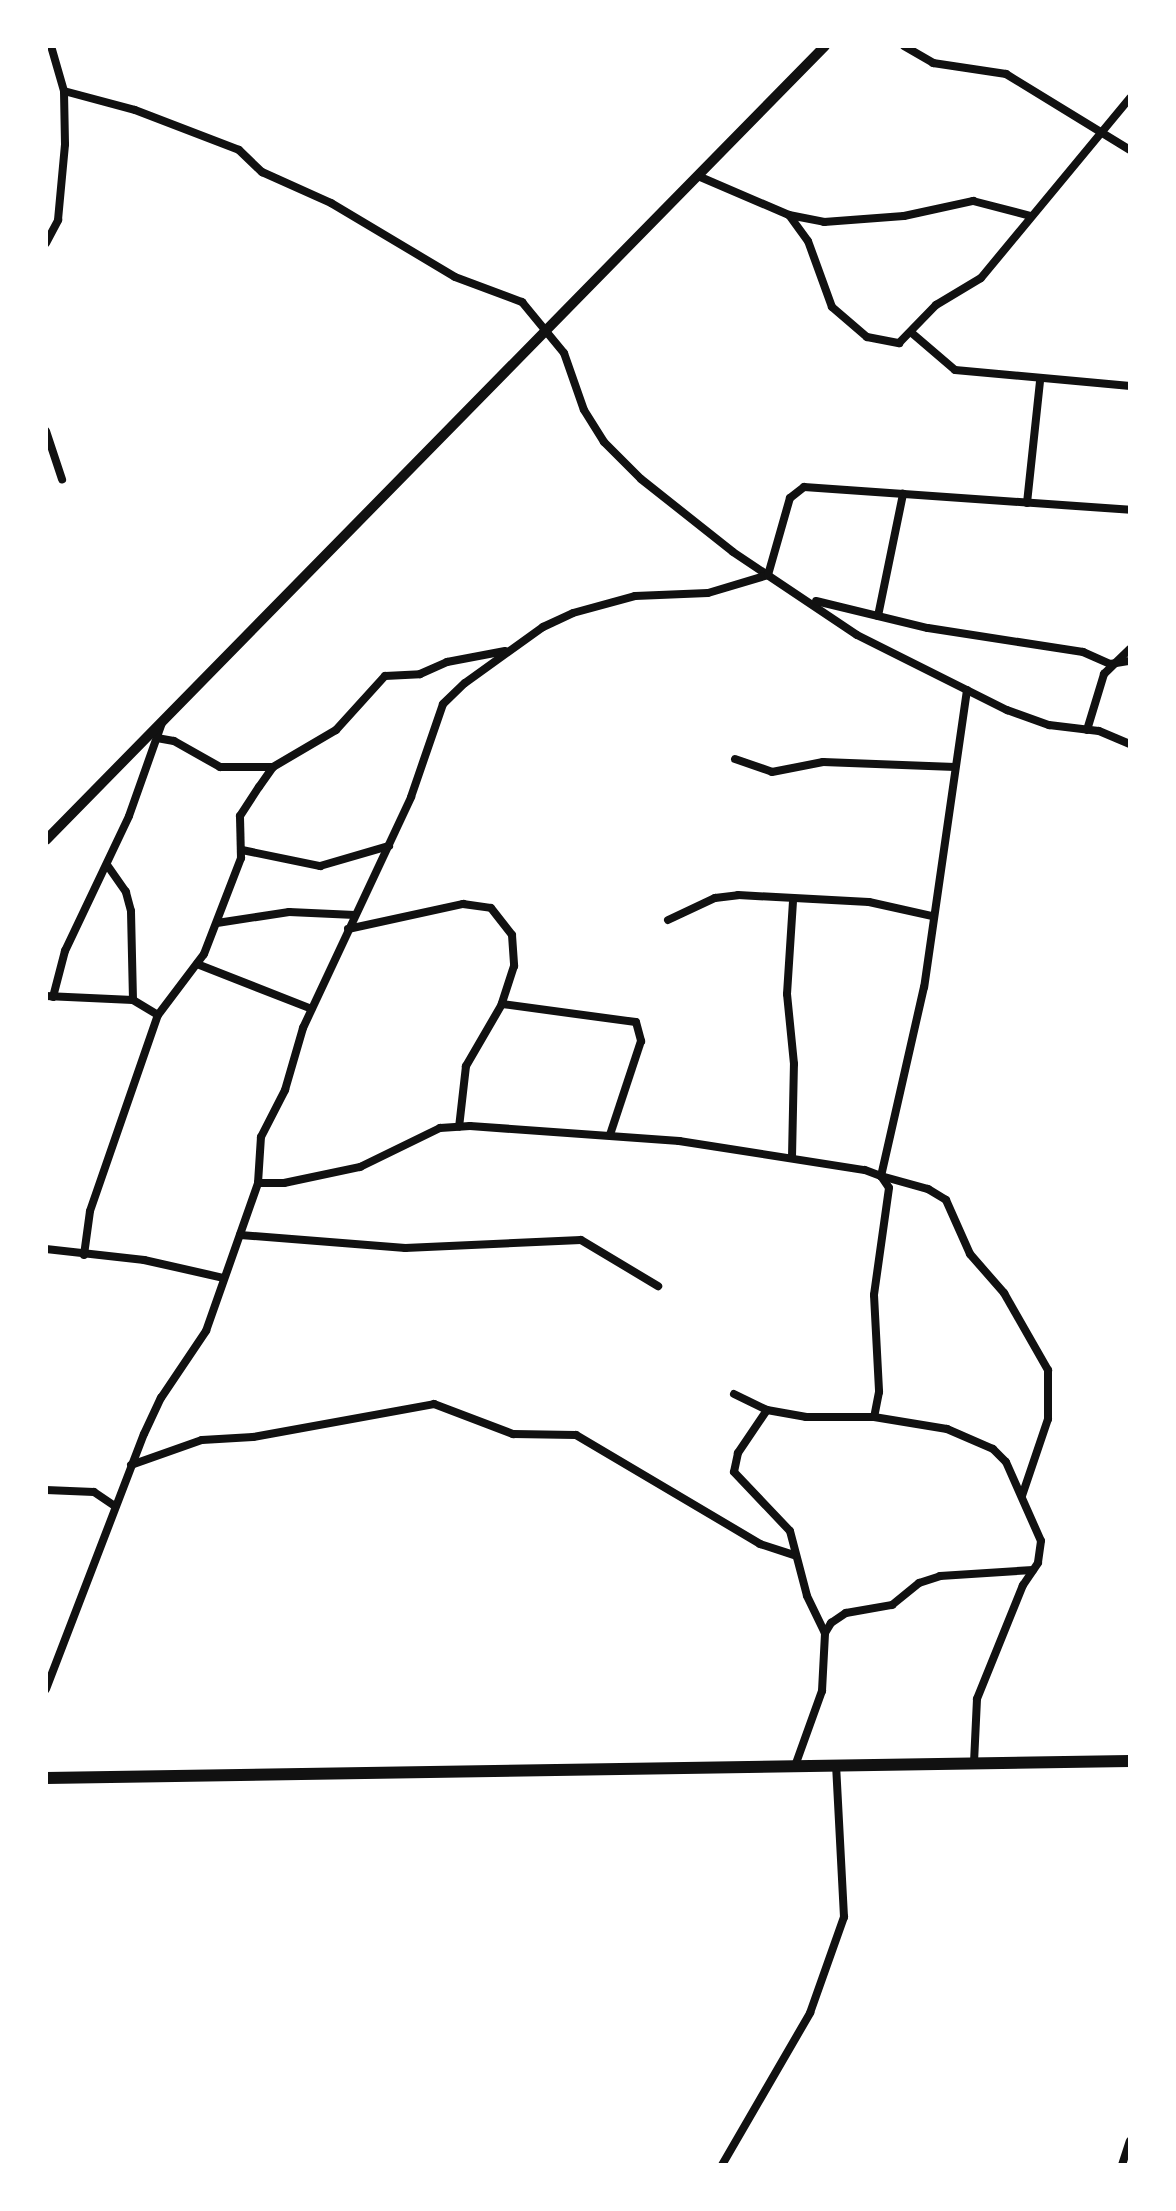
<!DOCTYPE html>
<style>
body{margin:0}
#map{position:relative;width:1176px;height:2211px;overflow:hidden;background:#fff;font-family:"DM Sans",sans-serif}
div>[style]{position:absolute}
.minor>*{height:8px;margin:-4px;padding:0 4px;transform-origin:4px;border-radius:4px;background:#111}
.tertiary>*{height:10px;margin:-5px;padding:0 5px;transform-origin:5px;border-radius:5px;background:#111}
.primary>*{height:12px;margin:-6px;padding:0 6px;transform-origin:6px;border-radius:6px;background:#111}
span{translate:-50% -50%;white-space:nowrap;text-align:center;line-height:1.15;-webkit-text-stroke:6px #fff;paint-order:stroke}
.frame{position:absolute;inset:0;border:48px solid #fff;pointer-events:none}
</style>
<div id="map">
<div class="minor">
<div style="left:904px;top:46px;width:34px;rotate:30deg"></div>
<div style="left:933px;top:63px;width:74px;rotate:8.6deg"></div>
<div style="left:1006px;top:74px;width:145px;rotate:31.5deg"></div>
<div style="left:64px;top:91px;width:73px;rotate:15deg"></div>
<div style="left:135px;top:110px;width:111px;rotate:21deg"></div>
<div style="left:239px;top:150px;width:32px;rotate:44deg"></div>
<div style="left:262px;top:172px;width:76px;rotate:24.2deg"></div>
<div style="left:331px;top:203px;width:144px;rotate:30.8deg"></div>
<div style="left:455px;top:277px;width:72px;rotate:20.5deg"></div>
<div style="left:522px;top:302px;width:66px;rotate:50.5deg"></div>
<div style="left:564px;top:353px;width:60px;rotate:70.7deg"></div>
<div style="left:584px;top:410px;width:38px;rotate:58deg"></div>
<div style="left:604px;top:442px;width:52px;rotate:45deg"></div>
<div style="left:641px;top:479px;width:117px;rotate:38.4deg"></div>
<div style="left:733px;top:552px;width:149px;rotate:33.8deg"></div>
<div style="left:857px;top:635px;width:168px;rotate:26.6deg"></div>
<div style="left:1007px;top:710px;width:45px;rotate:19.7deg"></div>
<div style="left:1049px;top:725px;width:50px;rotate:6.8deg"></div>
<div style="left:1099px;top:731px;width:34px;rotate:23deg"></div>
<div style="left:698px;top:176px;width:99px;rotate:23.2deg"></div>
<div style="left:789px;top:215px;width:32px;rotate:54deg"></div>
<div style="left:808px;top:241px;width:70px;rotate:70deg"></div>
<div style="left:832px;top:307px;width:46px;rotate:40.6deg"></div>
<div style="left:867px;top:337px;width:33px;rotate:11deg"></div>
<div style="left:899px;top:343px;width:53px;rotate:-45.8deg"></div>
<div style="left:936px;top:305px;width:52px;rotate:-31deg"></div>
<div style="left:981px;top:278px;width:234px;rotate:-50.4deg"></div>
<div style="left:789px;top:215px;width:36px;rotate:11deg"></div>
<div style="left:824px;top:222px;width:80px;rotate:-4.3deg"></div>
<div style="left:904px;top:216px;width:71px;rotate:-12.3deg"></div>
<div style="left:973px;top:201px;width:60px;rotate:14.5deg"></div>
<div style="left:46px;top:243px;width:26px;rotate:-62deg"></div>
<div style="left:58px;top:220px;width:76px;rotate:-84.7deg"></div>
<div style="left:65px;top:144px;width:53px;rotate:-91.1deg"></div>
<div style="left:64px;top:91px;width:47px;rotate:-106.1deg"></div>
<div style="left:913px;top:334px;width:55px;rotate:40.6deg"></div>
<div style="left:955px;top:370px;width:176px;rotate:5.2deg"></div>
<div style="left:46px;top:431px;width:51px;rotate:71.6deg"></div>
<div style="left:1027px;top:503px;width:123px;rotate:-83.9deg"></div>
<div style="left:816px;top:601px;width:115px;rotate:13.6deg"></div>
<div style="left:928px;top:628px;width:157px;rotate:8.8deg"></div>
<div style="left:1083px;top:652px;width:30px;rotate:24deg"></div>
<div style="left:1110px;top:664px;width:20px;rotate:-9deg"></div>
<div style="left:878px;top:616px;width:125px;rotate:-78.4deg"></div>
<div style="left:967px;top:690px;width:300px;rotate:98.2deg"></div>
<div style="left:924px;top:987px;width:194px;rotate:102.8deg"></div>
<div style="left:881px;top:1176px;width:49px;rotate:15.5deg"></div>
<div style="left:928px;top:1189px;width:21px;rotate:31deg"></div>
<div style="left:946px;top:1200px;width:59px;rotate:66deg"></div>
<div style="left:970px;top:1254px;width:52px;rotate:48.9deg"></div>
<div style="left:1004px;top:1293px;width:89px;rotate:60.3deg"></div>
<div style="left:1048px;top:1370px;width:49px;rotate:90deg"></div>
<div style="left:1048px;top:1419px;width:81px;rotate:108.7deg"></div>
<div style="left:1087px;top:730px;width:59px;rotate:-73.1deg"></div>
<div style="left:1104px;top:674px;width:36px;rotate:-44deg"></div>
<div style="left:157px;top:738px;width:17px;rotate:10deg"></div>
<div style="left:174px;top:741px;width:53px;rotate:29.5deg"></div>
<div style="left:220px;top:767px;width:53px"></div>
<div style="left:735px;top:759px;width:39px;rotate:19deg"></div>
<div style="left:772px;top:772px;width:52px;rotate:-11.1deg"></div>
<div style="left:823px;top:762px;width:132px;rotate:2.2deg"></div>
<div style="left:242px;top:850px;width:80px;rotate:11.6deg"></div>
<div style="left:320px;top:866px;width:72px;rotate:-16.2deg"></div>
<div style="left:668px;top:920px;width:52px;rotate:-25.1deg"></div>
<div style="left:715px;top:898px;width:23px;rotate:-7deg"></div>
<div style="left:738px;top:895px;width:131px;rotate:3.1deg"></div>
<div style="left:869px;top:902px;width:65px;rotate:12.5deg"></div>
<div style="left:217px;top:923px;width:73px;rotate:-8.7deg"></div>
<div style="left:289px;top:912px;width:66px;rotate:2.6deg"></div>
<div style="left:348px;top:929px;width:118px;rotate:-12.3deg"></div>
<div style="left:463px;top:904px;width:28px;rotate:8deg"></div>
<div style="left:491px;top:908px;width:34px;rotate:52deg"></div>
<div style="left:512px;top:935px;width:31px;rotate:86deg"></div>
<div style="left:514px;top:966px;width:40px;rotate:108deg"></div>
<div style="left:502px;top:1004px;width:72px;rotate:120.1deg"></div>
<div style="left:466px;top:1066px;width:61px;rotate:96.5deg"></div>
<div style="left:197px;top:964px;width:123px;rotate:21.4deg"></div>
<div style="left:46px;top:996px;width:87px;rotate:2.6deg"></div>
<div style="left:133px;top:1000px;width:89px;rotate:-91.3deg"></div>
<div style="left:131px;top:911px;width:20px;rotate:-105deg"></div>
<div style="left:126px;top:892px;width:32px;rotate:-125deg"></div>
<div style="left:53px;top:997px;width:48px;rotate:-75.4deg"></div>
<div style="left:65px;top:951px;width:149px;rotate:-64.6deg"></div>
<div style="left:129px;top:816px;width:99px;rotate:-70.5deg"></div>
<div style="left:133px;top:1000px;width:29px;rotate:31deg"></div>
<div style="left:502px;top:1004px;width:135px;rotate:7.7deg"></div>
<div style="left:636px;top:1022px;width:20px;rotate:75deg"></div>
<div style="left:641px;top:1041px;width:99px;rotate:108.3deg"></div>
<div style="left:792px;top:1157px;width:93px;rotate:-88.8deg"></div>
<div style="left:794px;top:1064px;width:70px;rotate:-95.7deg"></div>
<div style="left:787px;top:994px;width:92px;rotate:-86.3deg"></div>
<div style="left:258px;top:1183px;width:46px;rotate:-86.3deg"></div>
<div style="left:261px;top:1137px;width:53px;rotate:-62.9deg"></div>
<div style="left:285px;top:1090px;width:65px;rotate:-73.8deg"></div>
<div style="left:303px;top:1028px;width:255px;rotate:-64.9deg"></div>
<div style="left:411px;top:797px;width:98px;rotate:-71deg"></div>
<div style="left:443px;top:704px;width:30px;rotate:-44deg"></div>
<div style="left:465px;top:683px;width:96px;rotate:-35.7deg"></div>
<div style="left:543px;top:627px;width:33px;rotate:-25deg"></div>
<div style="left:573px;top:613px;width:64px;rotate:-15.3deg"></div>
<div style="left:635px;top:596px;width:73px;rotate:-2.4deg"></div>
<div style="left:708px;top:593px;width:63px;rotate:-16.7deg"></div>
<div style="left:768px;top:575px;width:80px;rotate:-74.1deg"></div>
<div style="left:790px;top:498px;width:18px;rotate:-38deg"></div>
<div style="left:804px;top:487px;width:327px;rotate:4deg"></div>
<div style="left:240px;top:1235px;width:166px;rotate:4.5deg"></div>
<div style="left:405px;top:1248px;width:176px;rotate:-2.6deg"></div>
<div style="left:581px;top:1240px;width:90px;rotate:30.9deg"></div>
<div style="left:46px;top:1249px;width:99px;rotate:6.4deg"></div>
<div style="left:144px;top:1260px;width:82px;rotate:12.7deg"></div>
<div style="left:84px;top:1255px;width:44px;rotate:-82.2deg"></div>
<div style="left:90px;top:1211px;width:207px;rotate:-70.9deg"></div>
<div style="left:158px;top:1015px;width:76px;rotate:-53deg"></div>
<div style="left:204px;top:954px;width:103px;rotate:-68.9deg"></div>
<div style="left:241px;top:858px;width:42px;rotate:-91.4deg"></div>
<div style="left:240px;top:816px;width:35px;rotate:-57deg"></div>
<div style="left:259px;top:787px;width:24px;rotate:-55deg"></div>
<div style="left:273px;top:767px;width:73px;rotate:-30.4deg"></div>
<div style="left:336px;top:730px;width:73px;rotate:-47.8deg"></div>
<div style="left:385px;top:676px;width:35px;rotate:-3deg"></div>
<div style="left:420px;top:674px;width:30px;rotate:-24deg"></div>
<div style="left:447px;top:662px;width:59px;rotate:-10.7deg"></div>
<div style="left:734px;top:1394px;width:37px;rotate:26deg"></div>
<div style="left:767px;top:1410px;width:40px;rotate:10deg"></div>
<div style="left:806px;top:1417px;width:68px"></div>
<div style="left:767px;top:1410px;width:52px;rotate:124deg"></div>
<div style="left:738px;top:1453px;width:19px;rotate:102deg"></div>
<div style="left:734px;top:1472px;width:81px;rotate:46.5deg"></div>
<div style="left:790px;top:1531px;width:67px;rotate:75.3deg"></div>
<div style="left:807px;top:1596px;width:41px;rotate:64.1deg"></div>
<div style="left:131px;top:1465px;width:75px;rotate:-19.4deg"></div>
<div style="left:202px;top:1440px;width:51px;rotate:-3.4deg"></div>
<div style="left:253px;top:1437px;width:184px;rotate:-10.3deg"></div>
<div style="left:434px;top:1404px;width:85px;rotate:20.8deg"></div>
<div style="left:513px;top:1434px;width:63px;rotate:0.9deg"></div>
<div style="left:576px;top:1435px;width:214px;rotate:30.6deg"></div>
<div style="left:760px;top:1544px;width:36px;rotate:18deg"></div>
<div style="left:46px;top:1490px;width:48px;rotate:2.4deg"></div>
<div style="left:94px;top:1492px;width:25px;rotate:34deg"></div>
<div style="left:46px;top:1689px;width:273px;rotate:-69deg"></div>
<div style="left:144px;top:1434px;width:40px;rotate:-65deg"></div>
<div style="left:161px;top:1398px;width:81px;rotate:-56.1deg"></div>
<div style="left:206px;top:1331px;width:157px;rotate:-70.6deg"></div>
<div style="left:258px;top:1183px;width:26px"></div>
<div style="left:284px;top:1183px;width:78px;rotate:-11.9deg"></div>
<div style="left:360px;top:1167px;width:89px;rotate:-26deg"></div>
<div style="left:440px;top:1128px;width:30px;rotate:-4deg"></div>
<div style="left:470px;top:1126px;width:210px;rotate:4.1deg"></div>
<div style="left:679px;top:1141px;width:188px;rotate:8.9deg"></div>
<div style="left:865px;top:1170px;width:17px;rotate:21deg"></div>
<div style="left:881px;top:1176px;width:14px;rotate:56deg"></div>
<div style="left:889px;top:1188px;width:108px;rotate:98deg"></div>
<div style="left:874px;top:1295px;width:97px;rotate:87deg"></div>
<div style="left:879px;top:1392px;width:25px;rotate:101deg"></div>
<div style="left:874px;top:1417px;width:74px;rotate:9.3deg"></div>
<div style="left:947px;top:1429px;width:50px;rotate:23.5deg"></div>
<div style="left:993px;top:1449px;width:18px;rotate:45deg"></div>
<div style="left:1006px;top:1462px;width:86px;rotate:66.1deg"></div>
<div style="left:1041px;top:1541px;width:22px;rotate:98deg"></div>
<div style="left:1038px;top:1563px;width:27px;rotate:124deg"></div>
<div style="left:1023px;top:1585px;width:123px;rotate:112deg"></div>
<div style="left:977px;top:1699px;width:64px;rotate:92.7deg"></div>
<div style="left:795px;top:1766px;width:80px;rotate:-70.2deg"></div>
<div style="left:822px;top:1691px;width:58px;rotate:-87deg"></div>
<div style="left:825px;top:1633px;width:12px;rotate:-59deg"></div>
<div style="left:831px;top:1623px;width:18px;rotate:-34deg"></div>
<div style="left:846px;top:1613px;width:47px;rotate:-9.9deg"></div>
<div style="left:892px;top:1605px;width:35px;rotate:-39deg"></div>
<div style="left:919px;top:1583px;width:22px;rotate:-18deg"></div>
<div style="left:940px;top:1576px;width:93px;rotate:-3.7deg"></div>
<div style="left:722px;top:2165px;width:176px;rotate:-59.9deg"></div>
<div style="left:810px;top:2013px;width:102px;rotate:-70.5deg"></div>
<div style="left:844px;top:1917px;width:152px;rotate:-93deg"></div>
<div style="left:1122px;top:2165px;width:25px;rotate:-72deg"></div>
</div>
<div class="tertiary">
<div style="left:46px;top:840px;width:1112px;rotate:-45.55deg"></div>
</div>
<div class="primary">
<div style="left:46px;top:1778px;width:1084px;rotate:-0.9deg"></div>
</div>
<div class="frame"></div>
</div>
